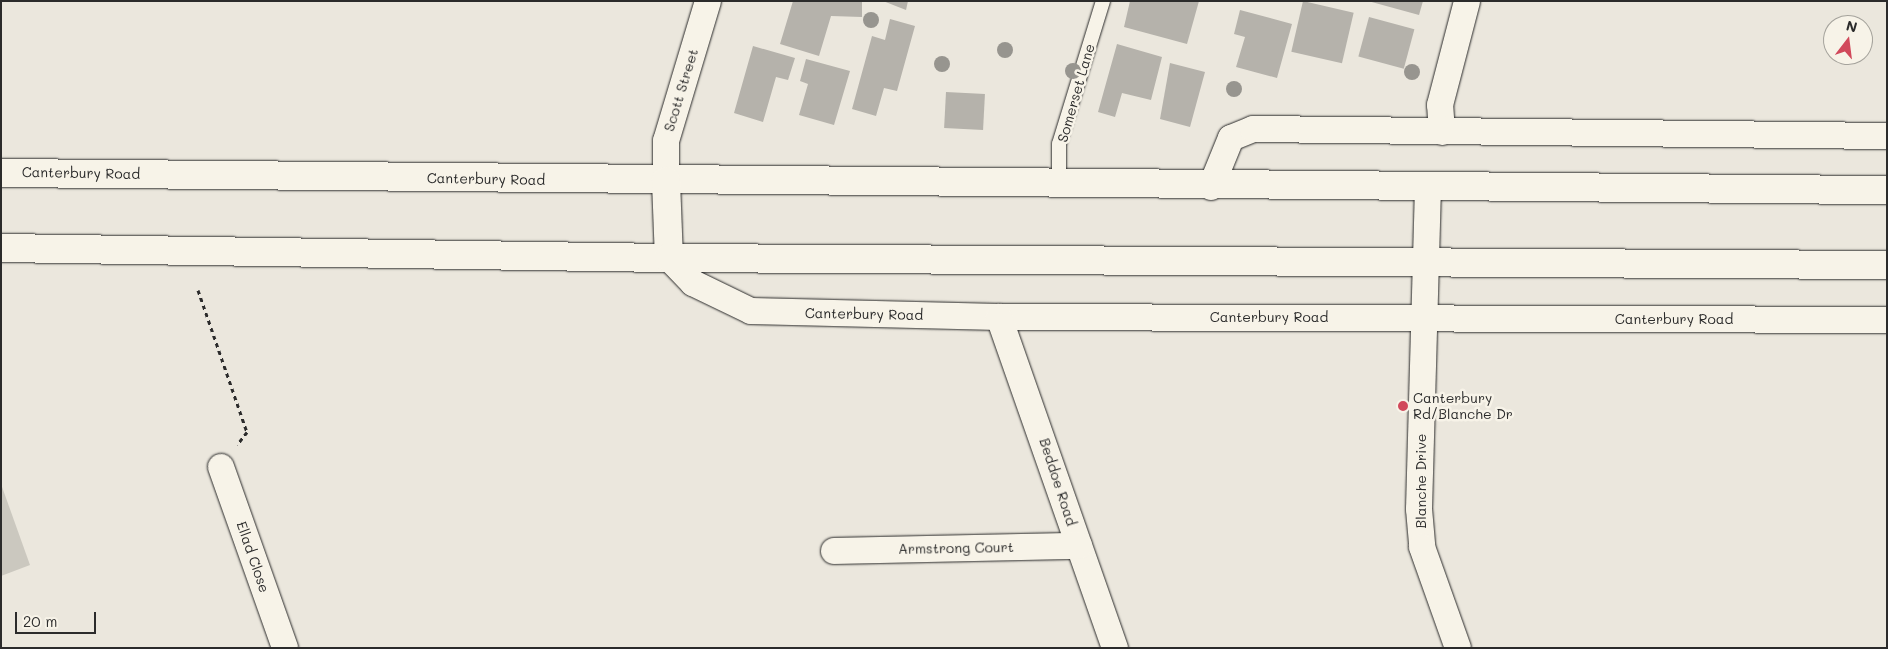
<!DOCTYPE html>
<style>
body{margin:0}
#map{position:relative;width:1888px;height:649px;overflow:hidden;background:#ebe7dd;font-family:Mali,sans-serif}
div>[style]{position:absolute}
.green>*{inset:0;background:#cbc8bf}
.building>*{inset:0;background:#b5b2ab;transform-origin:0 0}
.path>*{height:3px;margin-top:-1.5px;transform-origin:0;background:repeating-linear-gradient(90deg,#2b2b2b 0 4px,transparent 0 8px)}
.roads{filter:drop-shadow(0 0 1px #2b2b2b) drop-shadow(0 0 1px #2b2b2b)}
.lane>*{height:14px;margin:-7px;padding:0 7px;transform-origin:7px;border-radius:7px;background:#f7f3e8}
.street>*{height:26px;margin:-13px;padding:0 13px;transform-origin:13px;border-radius:13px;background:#f7f3e8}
.primary>*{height:28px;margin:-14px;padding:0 14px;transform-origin:14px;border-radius:14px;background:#f7f3e8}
.trees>*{width:16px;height:16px;margin:-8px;border-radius:50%;background:#97958f}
.dots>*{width:14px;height:14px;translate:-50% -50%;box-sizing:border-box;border:2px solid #f7f3e8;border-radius:50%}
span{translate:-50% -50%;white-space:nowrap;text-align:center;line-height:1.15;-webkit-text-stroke:5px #f7f3e8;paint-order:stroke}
.street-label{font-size:14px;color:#2b2b2b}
.poi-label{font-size:14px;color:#2b2b2b}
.left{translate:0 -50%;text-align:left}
.frame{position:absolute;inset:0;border:2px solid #2b2b2b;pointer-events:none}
.north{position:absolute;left:1823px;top:15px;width:50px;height:50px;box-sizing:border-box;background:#f7f3e8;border:1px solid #a5a39c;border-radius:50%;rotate:15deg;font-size:14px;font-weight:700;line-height:20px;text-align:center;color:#2b2b2b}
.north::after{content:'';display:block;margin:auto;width:18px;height:22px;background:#d1495b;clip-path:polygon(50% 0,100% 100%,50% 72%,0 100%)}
.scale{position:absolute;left:15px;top:612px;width:81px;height:22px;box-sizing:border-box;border:2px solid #2b2b2b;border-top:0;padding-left:6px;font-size:15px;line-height:18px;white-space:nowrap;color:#2b2b2b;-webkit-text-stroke:4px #f7f3e8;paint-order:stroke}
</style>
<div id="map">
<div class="green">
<div style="clip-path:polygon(1px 484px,30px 565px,1px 576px)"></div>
</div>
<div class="building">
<div style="clip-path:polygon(793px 1px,862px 1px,862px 17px,831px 16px,819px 56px,780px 44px)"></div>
<div style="clip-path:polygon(883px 1px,908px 1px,906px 10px)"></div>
<div style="clip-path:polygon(1130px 1px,1199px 1px,1187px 44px,1124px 27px)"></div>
<div style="left:1303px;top:1px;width:52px;height:52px;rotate:13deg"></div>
<div style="clip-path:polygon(1368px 1px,1423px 1px,1419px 15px)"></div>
<div style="clip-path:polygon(1240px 10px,1292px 24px,1277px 78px,1236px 67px,1245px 37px,1234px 34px)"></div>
<div style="left:1369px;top:17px;width:47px;height:41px;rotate:15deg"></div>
<div style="clip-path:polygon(890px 19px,915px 26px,897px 91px,884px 88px,876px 116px,852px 109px,872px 36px,885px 40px)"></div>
<div style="clip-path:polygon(1117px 44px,1162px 57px,1151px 100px,1122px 93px,1115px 117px,1098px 112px)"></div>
<div style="clip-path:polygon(753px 46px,795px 58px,788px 80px,776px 77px,763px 122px,734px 113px)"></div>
<div style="clip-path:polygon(806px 59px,850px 71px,834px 125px,799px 115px,808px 84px,800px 81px)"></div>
<div style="clip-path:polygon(1170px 63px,1205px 72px,1190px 127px,1160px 119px)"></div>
<div style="left:946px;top:92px;width:39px;height:36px;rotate:3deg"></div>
</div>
<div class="path">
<div style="left:198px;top:290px;width:150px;rotate:71deg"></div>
<div style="left:247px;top:432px;width:16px;rotate:128deg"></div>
</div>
<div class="roads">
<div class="lane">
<div style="left:1059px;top:185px;width:41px;rotate:-90deg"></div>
<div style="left:1059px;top:144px;width:150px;rotate:-72.9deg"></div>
</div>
<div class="street">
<div style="left:1442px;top:132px;width:27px;rotate:-94deg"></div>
<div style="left:1440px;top:105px;width:107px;rotate:-75.4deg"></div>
<div style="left:666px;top:181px;width:40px;rotate:-90deg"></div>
<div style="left:666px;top:141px;width:146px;rotate:-73.3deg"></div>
<div style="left:1211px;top:187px;width:53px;rotate:-67.8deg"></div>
<div style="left:1231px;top:138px;width:24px;rotate:-22deg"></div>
<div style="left:1253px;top:129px;width:634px;rotate:0.63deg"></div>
<div style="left:1428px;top:187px;width:322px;rotate:91.6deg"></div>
<div style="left:1419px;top:509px;width:38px;rotate:85deg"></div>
<div style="left:1422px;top:547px;width:107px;rotate:70.4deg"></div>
<div style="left:669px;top:258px;width:35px;rotate:46deg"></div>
<div style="left:693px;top:283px;width:64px;rotate:25.8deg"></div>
<div style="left:751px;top:311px;width:248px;rotate:1.4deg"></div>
<div style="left:999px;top:317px;width:888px;rotate:0.19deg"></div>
<div style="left:999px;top:317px;width:351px;rotate:70.7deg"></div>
<div style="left:221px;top:467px;width:192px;rotate:70.5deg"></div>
<div style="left:834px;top:551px;width:245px;rotate:-1.2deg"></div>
</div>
<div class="primary">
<div style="left:1px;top:173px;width:1886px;rotate:0.52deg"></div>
<div style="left:666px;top:181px;width:77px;rotate:87.8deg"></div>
<div style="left:1px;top:248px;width:668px;rotate:0.86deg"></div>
<div style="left:669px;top:258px;width:1218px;rotate:0.33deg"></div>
</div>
</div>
<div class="trees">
<div style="left:871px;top:20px"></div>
<div style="left:1005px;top:50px"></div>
<div style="left:942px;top:64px"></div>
<div style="left:1073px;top:71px"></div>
<div style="left:1412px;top:72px"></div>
<div style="left:1234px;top:89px"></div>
</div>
<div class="dots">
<div style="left:1403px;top:406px;background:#d1495b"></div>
</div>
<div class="street-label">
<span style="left:681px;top:90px;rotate:-73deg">Scott Street</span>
<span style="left:1076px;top:93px;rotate:-74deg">Somerset Lane</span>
<span style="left:81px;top:173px;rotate:1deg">Canterbury Road</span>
<span style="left:486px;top:179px;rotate:1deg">Canterbury Road</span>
<span style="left:864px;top:314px;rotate:1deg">Canterbury Road</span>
<span style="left:1269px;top:317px">Canterbury Road</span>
<span style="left:1674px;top:319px">Canterbury Road</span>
<span style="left:1421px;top:481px;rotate:-90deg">Blanche Drive</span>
<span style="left:1058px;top:482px;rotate:72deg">Beddoe Road</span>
<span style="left:956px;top:548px;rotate:-1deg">Armstrong Court</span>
<span style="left:253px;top:557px;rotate:71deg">Ellad Close</span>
</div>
<div class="poi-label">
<span class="left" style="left:1413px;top:406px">Canterbury<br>Rd/Blanche Dr</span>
</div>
<div class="frame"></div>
<div class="north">N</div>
<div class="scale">20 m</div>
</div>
